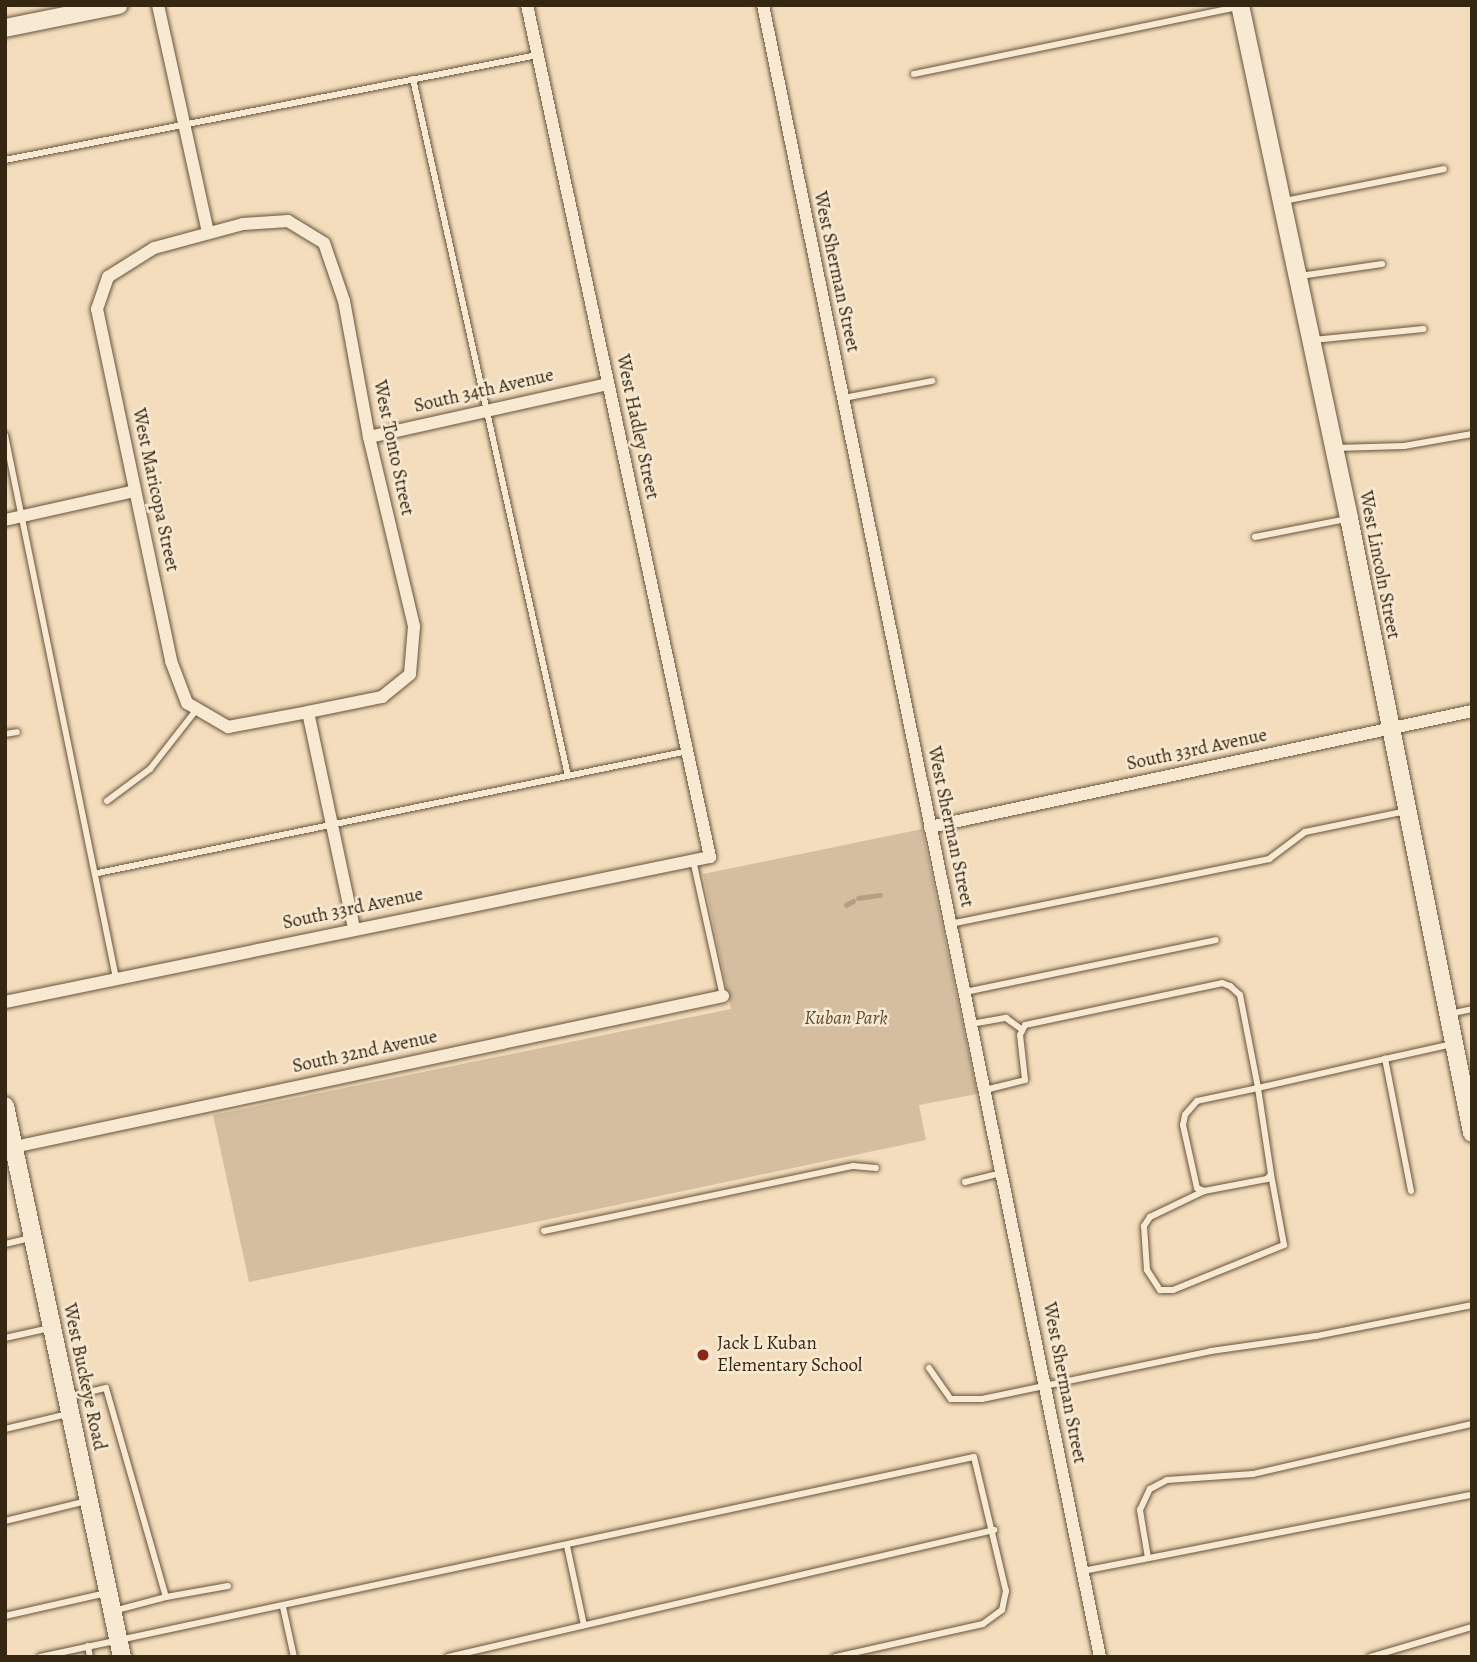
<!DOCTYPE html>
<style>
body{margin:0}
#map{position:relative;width:1477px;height:1662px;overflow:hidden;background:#f4ddbc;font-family:Alegreya,serif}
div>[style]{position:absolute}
.green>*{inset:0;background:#d4be9f}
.stream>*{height:4.5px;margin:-2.25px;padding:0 2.25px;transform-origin:2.25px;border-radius:2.25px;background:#b39f82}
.roads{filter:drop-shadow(0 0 2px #66543c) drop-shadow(0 0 2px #66543c)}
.lane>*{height:6px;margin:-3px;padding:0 3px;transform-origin:3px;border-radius:3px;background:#f8e9d3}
.street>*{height:12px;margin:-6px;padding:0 6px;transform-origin:6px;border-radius:6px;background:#f8e9d3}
.secondary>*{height:18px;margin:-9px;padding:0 9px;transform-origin:9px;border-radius:9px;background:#f8e9d3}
.dots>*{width:19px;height:19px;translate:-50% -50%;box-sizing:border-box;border:4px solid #f8e9d3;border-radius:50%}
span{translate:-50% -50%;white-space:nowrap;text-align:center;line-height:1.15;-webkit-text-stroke:5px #f8e9d3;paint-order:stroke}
.street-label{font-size:19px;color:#362712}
.park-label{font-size:19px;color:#5e4d35;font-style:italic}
.poi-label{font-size:19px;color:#362712}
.left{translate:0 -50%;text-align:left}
.frame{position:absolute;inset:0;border:7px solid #362712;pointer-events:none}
</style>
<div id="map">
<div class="green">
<div style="clip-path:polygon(922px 829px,977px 1094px,919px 1105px,926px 1140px,249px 1282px,213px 1115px,731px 1009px,703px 874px)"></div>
</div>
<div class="stream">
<div style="left:858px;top:898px;width:22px;rotate:-8deg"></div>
<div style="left:846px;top:905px;width:8px;rotate:-30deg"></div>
</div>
<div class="roads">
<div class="lane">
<div style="left:914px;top:74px;width:331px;rotate:-11.7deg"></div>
<div style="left:413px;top:79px;width:714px;rotate:77.46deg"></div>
<div style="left:5px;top:160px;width:542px;rotate:-11.16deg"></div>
<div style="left:1284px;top:201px;width:163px;rotate:-11.3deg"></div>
<div style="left:1300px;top:276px;width:83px;rotate:-8.3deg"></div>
<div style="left:1313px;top:340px;width:111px;rotate:-5.7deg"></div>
<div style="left:844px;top:398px;width:90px;rotate:-10.9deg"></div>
<div style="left:5px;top:435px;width:554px;rotate:78.45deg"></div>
<div style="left:1335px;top:448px;width:69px;rotate:-1.7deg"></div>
<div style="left:1404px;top:446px;width:69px;rotate:-10deg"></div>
<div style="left:1255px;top:537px;width:94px;rotate:-11.1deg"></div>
<div style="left:5px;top:734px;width:12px;rotate:-9deg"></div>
<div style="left:107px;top:801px;width:54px;rotate:-36.7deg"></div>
<div style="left:150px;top:769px;width:76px;rotate:-51.9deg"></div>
<div style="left:693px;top:860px;width:139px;rotate:77.6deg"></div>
<div style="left:98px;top:873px;width:602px;rotate:-11.68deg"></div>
<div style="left:950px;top:924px;width:326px;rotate:-11.5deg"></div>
<div style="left:1269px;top:859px;width:45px;rotate:-36.9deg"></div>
<div style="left:1305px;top:832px;width:103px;rotate:-11.7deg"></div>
<div style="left:965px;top:992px;width:256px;rotate:-11.7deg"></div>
<div style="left:1449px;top:1014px;width:24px;rotate:-12deg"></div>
<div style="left:971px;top:1024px;width:36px;rotate:-10deg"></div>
<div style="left:1006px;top:1018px;width:19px;rotate:36deg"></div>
<div style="left:985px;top:1090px;width:41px;rotate:-14deg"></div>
<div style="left:1025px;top:1080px;width:45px;rotate:-96.3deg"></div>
<div style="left:1020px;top:1035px;width:11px;rotate:-63deg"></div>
<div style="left:1025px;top:1025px;width:201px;rotate:-12deg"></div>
<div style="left:1222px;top:983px;width:9px;rotate:21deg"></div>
<div style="left:1230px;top:986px;width:13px;rotate:42deg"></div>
<div style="left:1240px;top:995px;width:95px;rotate:79deg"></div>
<div style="left:1258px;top:1088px;width:62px;rotate:168deg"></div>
<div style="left:1197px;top:1101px;width:18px;rotate:131deg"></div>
<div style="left:1185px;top:1115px;width:10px;rotate:101deg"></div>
<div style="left:1183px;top:1125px;width:65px;rotate:77.5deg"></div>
<div style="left:1197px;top:1188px;width:8px;rotate:23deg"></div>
<div style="left:1204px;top:1191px;width:64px;rotate:-10.8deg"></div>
<div style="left:1267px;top:1179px;width:6px;rotate:-51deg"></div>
<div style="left:1271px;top:1174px;width:87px;rotate:-98.6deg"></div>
<div style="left:1258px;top:1088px;width:130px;rotate:-12.9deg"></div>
<div style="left:965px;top:1182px;width:38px;rotate:-14deg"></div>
<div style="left:1204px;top:1191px;width:60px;rotate:154.3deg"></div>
<div style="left:1150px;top:1217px;width:11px;rotate:124deg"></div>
<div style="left:1144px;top:1226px;width:44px;rotate:86.1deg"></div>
<div style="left:1147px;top:1270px;width:24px;rotate:57deg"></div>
<div style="left:1160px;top:1290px;width:13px"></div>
<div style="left:1173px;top:1290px;width:120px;rotate:-22.1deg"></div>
<div style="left:1284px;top:1245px;width:72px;rotate:-100.4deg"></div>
<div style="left:1411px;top:1191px;width:135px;rotate:-101.1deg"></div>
<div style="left:1385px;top:1059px;width:69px;rotate:-12.6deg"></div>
<div style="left:544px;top:1231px;width:316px;rotate:-11.9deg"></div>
<div style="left:853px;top:1166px;width:23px;rotate:5deg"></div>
<div style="left:5px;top:1244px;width:27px;rotate:-13deg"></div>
<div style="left:5px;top:1338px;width:46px;rotate:-12.5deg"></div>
<div style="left:929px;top:1368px;width:38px;rotate:55deg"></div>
<div style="left:951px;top:1399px;width:31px"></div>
<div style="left:982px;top:1399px;width:234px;rotate:-11.8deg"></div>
<div style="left:1211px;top:1351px;width:106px;rotate:-8.1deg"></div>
<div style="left:1316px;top:1336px;width:159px;rotate:-11.2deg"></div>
<div style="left:69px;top:1397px;width:38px;rotate:-14deg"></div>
<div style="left:106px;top:1388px;width:217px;rotate:74deg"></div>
<div style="left:166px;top:1597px;width:55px;rotate:165.2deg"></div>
<div style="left:5px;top:1429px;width:65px;rotate:-13.4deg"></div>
<div style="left:5px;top:1521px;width:84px;rotate:-13.7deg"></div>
<div style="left:567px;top:1546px;width:81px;rotate:77.9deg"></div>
<div style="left:1148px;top:1558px;width:49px;rotate:-99.5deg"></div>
<div style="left:1140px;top:1510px;width:23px;rotate:-65deg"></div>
<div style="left:1150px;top:1489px;width:19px;rotate:-28deg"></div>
<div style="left:1167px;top:1480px;width:86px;rotate:-4deg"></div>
<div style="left:1253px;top:1474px;width:225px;rotate:-12.9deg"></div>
<div style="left:1083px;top:1571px;width:396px;rotate:-11.1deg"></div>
<div style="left:166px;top:1597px;width:63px;rotate:-10.1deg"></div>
<div style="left:283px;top:1607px;width:51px;rotate:77.6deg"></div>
<div style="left:5px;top:1616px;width:104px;rotate:-12.8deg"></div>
<div style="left:88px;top:1646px;width:11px;rotate:80deg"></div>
<div style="left:40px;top:1657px;width:955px;rotate:-12.09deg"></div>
<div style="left:974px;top:1457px;width:138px;rotate:76.6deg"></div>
<div style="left:1006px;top:1591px;width:19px;rotate:102deg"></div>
<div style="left:1002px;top:1610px;width:24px;rotate:144deg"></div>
<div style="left:983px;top:1624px;width:152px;rotate:167.4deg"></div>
<div style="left:448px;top:1657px;width:561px;rotate:-13.09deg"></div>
<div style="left:1370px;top:1657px;width:106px;rotate:-16.4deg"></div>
</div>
<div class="street">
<div style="left:158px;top:5px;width:233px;rotate:77.6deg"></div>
<div style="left:763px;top:5px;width:1686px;rotate:78.47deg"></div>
<div style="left:369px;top:437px;width:245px;rotate:-12.5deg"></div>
<div style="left:5px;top:520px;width:133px;rotate:-12.6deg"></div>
<div style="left:308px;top:712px;width:76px;rotate:-11.5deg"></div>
<div style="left:382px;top:697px;width:36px;rotate:-39deg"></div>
<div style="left:410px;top:674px;width:48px;rotate:-85.2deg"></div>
<div style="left:414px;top:626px;width:194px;rotate:-103.4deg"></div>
<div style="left:369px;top:437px;width:138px;rotate:-100.4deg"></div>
<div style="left:344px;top:301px;width:61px;rotate:-109deg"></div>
<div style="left:324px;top:243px;width:42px;rotate:-148.6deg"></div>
<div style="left:288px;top:221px;width:45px;rotate:176.2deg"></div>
<div style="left:243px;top:224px;width:92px;rotate:164.9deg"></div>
<div style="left:154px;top:248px;width:54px;rotate:147.8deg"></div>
<div style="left:108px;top:277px;width:34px;rotate:109deg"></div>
<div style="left:97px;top:309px;width:360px;rotate:78.1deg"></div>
<div style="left:171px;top:661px;width:45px;rotate:69.1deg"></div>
<div style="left:187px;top:703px;width:48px;rotate:30.3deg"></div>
<div style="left:228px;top:727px;width:81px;rotate:-10.6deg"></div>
<div style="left:308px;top:712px;width:221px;rotate:78deg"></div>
<div style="left:930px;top:827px;width:554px;rotate:-12.08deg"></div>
<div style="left:5px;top:1002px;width:720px;rotate:-11.62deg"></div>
<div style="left:710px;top:857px;width:871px;rotate:-102.12deg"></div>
<div style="left:14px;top:1147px;width:725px;rotate:-12.02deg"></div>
</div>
<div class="secondary">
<div style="left:1240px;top:5px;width:524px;rotate:78deg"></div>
<div style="left:1349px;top:518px;width:627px;rotate:78.69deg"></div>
<div style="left:5px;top:28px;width:116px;rotate:-11.4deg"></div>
<div style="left:5px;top:1106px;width:563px;rotate:78.01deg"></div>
</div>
</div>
<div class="dots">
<div style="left:703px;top:1355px;background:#8f2418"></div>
</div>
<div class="street-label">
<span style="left:836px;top:272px;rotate:78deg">West Sherman Street</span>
<span style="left:484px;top:391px;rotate:-13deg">South 34th Avenue</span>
<span style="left:637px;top:427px;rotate:78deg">West Hadley Street</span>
<span style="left:393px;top:448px;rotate:78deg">West Tonto Street</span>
<span style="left:155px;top:490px;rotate:78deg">West Maricopa Street</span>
<span style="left:1379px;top:565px;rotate:79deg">West Lincoln Street</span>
<span style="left:1197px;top:750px;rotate:-12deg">South 33rd Avenue</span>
<span style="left:950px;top:827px;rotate:78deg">West Sherman Street</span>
<span style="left:353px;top:909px;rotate:-12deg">South 33rd Avenue</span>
<span style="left:365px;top:1052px;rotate:-12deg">South 32nd Avenue</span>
<span style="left:84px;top:1377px;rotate:78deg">West Buckeye Road</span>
<span style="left:1064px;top:1383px;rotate:79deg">West Sherman Street</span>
</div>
<div class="park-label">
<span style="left:846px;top:1019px">Kuban Park</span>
</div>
<div class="poi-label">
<span class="left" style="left:717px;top:1355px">Jack L Kuban<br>Elementary School</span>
</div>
<div class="frame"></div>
</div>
